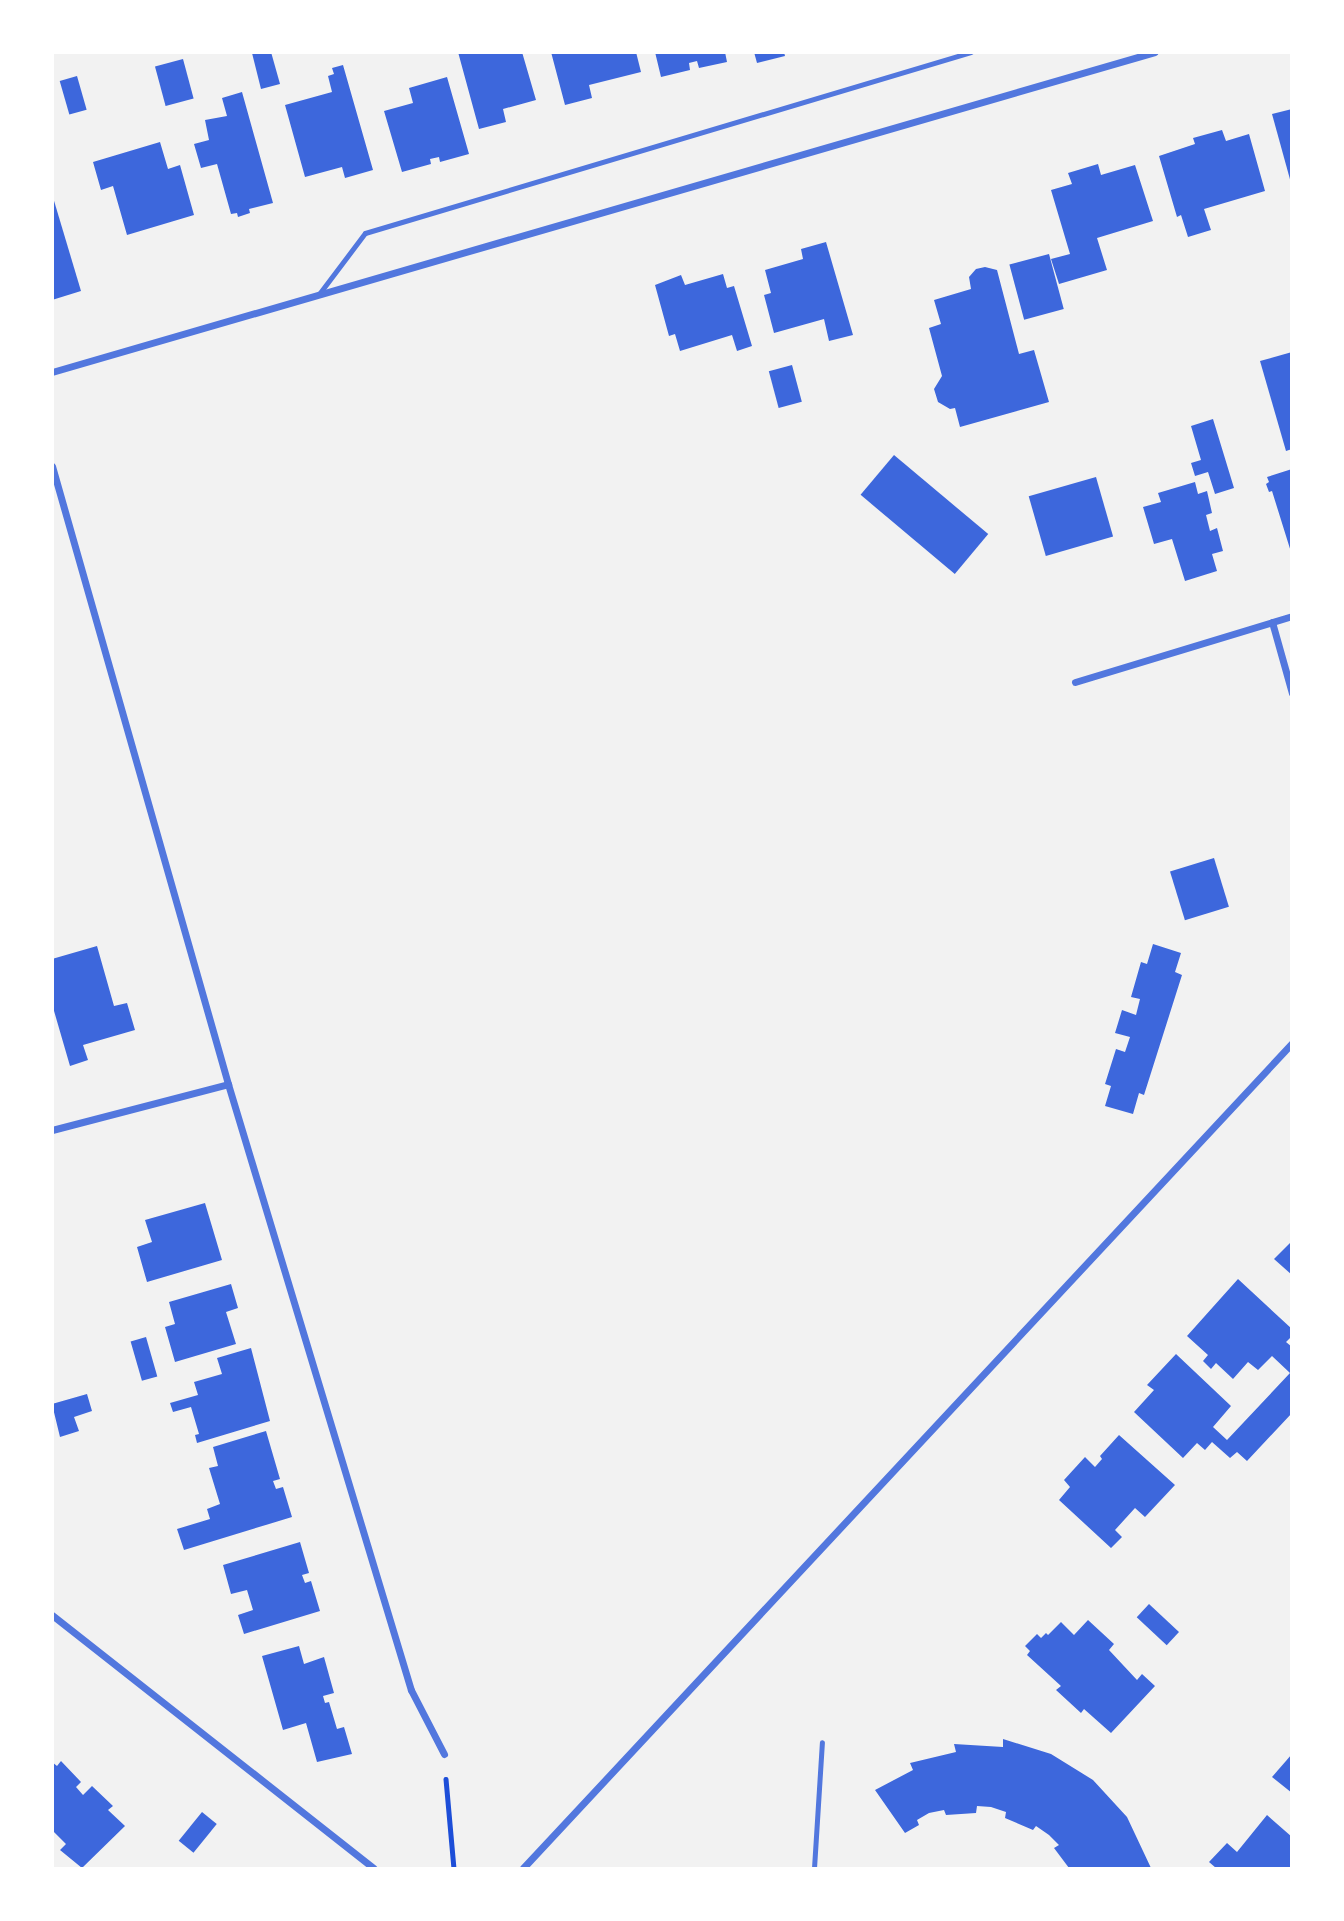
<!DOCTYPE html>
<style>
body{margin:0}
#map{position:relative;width:1344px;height:1921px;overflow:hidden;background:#f2f2f2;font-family:"Open Sans",sans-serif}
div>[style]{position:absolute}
.building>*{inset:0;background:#3d67dc;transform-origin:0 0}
.path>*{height:4.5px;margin:-2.25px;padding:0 2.25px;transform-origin:2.25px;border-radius:2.25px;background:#1d4ed8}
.service>*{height:5px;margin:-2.5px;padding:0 2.5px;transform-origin:2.5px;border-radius:2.5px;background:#5277de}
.minor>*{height:7px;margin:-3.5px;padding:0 3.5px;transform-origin:3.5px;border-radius:3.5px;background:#5277de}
span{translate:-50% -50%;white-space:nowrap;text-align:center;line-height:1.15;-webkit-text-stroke:5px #fff;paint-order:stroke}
.frame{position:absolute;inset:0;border:54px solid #fff;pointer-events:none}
</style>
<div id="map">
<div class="building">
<div style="clip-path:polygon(271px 52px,280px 84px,261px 89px,252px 53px)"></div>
<div style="clip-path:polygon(458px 52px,522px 52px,536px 100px,503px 109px,506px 122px,479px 129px)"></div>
<div style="clip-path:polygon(551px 52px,636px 52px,641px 72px,589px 85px,592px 98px,565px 105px)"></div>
<div style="clip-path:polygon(655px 52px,725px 52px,727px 62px,699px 68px,697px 61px,689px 63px,690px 70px,661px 77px)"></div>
<div style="clip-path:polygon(754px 52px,784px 52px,785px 56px,757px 63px)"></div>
<div style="left:183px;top:59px;width:41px;height:29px;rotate:75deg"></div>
<div style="clip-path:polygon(343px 65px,373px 170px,345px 178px,342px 167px,305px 177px,285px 105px,332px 92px,328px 76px,334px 74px,332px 68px)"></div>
<div style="left:77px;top:76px;width:35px;height:18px;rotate:74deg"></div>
<div style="clip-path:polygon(447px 77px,469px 154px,440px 162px,439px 157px,430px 159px,431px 164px,402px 172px,384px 111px,413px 103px,409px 88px)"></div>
<div style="clip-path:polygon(242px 92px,273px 203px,249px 209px,250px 213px,238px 217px,237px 213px,231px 214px,217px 164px,201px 168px,194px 144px,209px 140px,205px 120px,227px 116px,222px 98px)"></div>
<div style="clip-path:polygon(1292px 109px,1292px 183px,1291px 183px,1272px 114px)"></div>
<div style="clip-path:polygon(1222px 130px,1226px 141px,1249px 134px,1265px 191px,1204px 209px,1211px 230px,1188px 237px,1181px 215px,1177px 217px,1159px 156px,1195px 144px,1193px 138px)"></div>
<div style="clip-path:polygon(160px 142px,168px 169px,180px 165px,194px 215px,127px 235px,113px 186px,101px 190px,93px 162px)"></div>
<div style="clip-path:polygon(1098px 164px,1101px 175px,1135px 165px,1153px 221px,1097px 238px,1107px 270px,1059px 284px,1051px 259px,1070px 254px,1051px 190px,1072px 184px,1068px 173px)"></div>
<div style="clip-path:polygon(52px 194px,81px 291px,52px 300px)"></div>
<div style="clip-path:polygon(826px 242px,853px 335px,829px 341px,824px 319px,774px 333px,764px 295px,771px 293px,765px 270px,803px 259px,801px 249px)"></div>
<div style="left:1049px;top:254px;width:57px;height:41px;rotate:75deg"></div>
<div style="clip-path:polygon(985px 267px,997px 270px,1019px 354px,1034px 350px,1049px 402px,960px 427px,955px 408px,950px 409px,938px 402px,934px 389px,942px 376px,929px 328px,941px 324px,934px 300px,971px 289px,969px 277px,976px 269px)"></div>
<div style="clip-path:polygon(723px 274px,727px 288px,734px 286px,752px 346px,737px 351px,732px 335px,680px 351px,675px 334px,669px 336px,655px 285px,681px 275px,685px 285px)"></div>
<div style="clip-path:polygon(1292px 352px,1292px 449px,1286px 451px,1260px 361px)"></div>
<div style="left:792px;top:365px;width:38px;height:24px;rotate:75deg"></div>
<div style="clip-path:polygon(1213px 419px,1234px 488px,1215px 494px,1208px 472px,1195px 476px,1191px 463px,1201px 460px,1191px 426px)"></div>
<div style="left:894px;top:455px;width:123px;height:52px;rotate:40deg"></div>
<div style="clip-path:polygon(1292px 469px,1292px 552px,1291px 552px,1272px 491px,1269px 492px,1266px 484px,1269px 482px,1267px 477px)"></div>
<div style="left:1096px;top:477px;width:62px;height:70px;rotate:74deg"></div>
<div style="clip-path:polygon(1195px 482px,1198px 494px,1207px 491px,1212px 513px,1206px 515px,1210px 531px,1217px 528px,1223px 551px,1212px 554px,1217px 571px,1185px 581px,1172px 539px,1154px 544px,1143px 507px,1161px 502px,1158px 493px)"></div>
<div style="left:1214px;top:858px;width:51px;height:46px;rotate:73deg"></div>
<div style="clip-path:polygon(1153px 944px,1181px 953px,1175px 972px,1182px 975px,1144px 1095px,1139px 1093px,1133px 1114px,1105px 1106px,1111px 1086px,1105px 1084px,1116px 1049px,1125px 1052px,1130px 1037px,1115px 1033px,1122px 1010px,1136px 1015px,1140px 999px,1131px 997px,1141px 962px,1147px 964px)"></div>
<div style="clip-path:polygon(97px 946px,114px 1006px,127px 1003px,135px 1030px,83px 1045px,88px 1060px,70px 1066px,52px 1004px,52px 959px)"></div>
<div style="clip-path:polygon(205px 1203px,222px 1260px,147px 1282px,137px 1247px,152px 1242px,145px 1220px)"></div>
<div style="clip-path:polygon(1292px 1241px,1292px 1275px,1274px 1259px)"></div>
<div style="clip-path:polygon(1238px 1279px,1292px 1329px,1292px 1336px,1286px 1342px,1292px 1347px,1292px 1413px,1247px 1461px,1237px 1452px,1230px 1458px,1212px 1442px,1205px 1450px,1197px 1443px,1183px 1458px,1134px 1412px,1154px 1390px,1147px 1385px,1176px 1354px,1231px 1406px,1213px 1427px,1227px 1440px,1290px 1373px,1272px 1356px,1258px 1370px,1248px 1362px,1233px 1379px,1216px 1363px,1211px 1369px,1203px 1361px,1208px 1355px,1187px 1336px)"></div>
<div style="clip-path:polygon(231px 1284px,238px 1308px,226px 1312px,236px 1344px,175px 1362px,165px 1327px,175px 1324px,169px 1302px)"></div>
<div style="left:146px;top:1337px;width:41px;height:16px;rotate:74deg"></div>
<div style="clip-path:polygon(251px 1348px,270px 1421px,197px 1443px,195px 1435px,199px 1434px,191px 1407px,173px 1412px,170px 1403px,198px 1395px,194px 1382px,222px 1374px,217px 1358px)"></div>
<div style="clip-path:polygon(87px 1394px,92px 1411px,74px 1417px,79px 1431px,60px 1437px,52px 1404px)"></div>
<div style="clip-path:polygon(266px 1431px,280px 1479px,273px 1481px,276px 1489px,283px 1487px,292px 1517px,184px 1550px,177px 1529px,210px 1519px,207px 1509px,220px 1504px,209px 1468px,218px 1466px,213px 1447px)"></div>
<div style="clip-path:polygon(1119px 1435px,1175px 1485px,1145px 1517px,1135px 1508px,1115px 1530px,1122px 1537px,1111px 1548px,1059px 1500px,1070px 1487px,1064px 1480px,1085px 1457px,1095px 1467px,1102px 1459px,1100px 1456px)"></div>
<div style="clip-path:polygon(300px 1542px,309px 1573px,302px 1575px,305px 1583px,311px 1581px,320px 1611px,244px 1634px,238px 1615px,253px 1610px,247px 1590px,231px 1594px,223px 1565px)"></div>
<div style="left:1149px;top:1604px;width:41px;height:18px;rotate:43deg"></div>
<div style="clip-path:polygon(1088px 1620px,1114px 1644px,1109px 1650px,1137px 1680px,1142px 1674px,1155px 1686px,1111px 1733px,1084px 1709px,1081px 1713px,1056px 1690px,1061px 1686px,1027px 1655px,1030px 1651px,1025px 1646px,1037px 1634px,1041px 1638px,1046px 1633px,1048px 1635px,1061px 1622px,1074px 1635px)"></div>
<div style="clip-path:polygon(299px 1646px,304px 1664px,324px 1657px,334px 1693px,323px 1696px,325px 1703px,329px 1702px,337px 1729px,344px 1727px,352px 1754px,317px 1762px,306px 1723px,283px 1730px,262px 1656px)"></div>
<div style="clip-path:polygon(1003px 1739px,1051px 1754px,1093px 1780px,1127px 1817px,1151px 1868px,1069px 1868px,1054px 1848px,1059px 1845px,1049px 1835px,1036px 1826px,1033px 1830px,1005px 1818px,1006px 1812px,991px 1807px,977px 1806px,976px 1813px,946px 1815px,944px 1810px,929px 1813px,917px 1820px,919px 1825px,905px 1833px,875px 1790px,913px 1770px,910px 1763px,956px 1752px,954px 1744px,1003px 1747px)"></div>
<div style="clip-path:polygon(1292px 1754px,1292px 1793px,1272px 1777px)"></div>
<div style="clip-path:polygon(61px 1761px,81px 1782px,76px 1787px,83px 1795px,92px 1786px,113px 1806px,108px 1810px,125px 1826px,82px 1868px,60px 1850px,66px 1844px,52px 1830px,52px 1762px,57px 1766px)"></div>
<div style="left:202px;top:1812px;width:19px;height:37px;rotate:39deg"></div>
<div style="clip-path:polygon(1267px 1815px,1292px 1837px,1292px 1868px,1216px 1868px,1209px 1862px,1227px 1843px,1237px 1852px)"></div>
</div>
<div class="path">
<div style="left:446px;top:1779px;width:89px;rotate:84.9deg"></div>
</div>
<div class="service">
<div style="left:319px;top:294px;width:76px;rotate:-53deg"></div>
<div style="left:365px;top:233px;width:632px;rotate:-16.63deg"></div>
<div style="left:814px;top:1868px;width:126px;rotate:-86.4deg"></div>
</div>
<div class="minor">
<div style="left:52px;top:372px;width:1148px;rotate:-16.18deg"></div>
<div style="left:52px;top:466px;width:643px;rotate:74.1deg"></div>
<div style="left:228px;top:1084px;width:633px;rotate:73.2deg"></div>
<div style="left:411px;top:1690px;width:72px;rotate:62.7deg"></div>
<div style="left:1272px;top:622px;width:74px;rotate:74.3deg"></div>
<div style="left:1075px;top:682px;width:227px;rotate:-16.9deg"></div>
<div style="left:52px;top:1130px;width:182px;rotate:-14.6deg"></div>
<div style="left:52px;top:1615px;width:409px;rotate:38.2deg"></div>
<div style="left:523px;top:1868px;width:1128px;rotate:-47.01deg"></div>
</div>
<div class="frame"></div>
</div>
